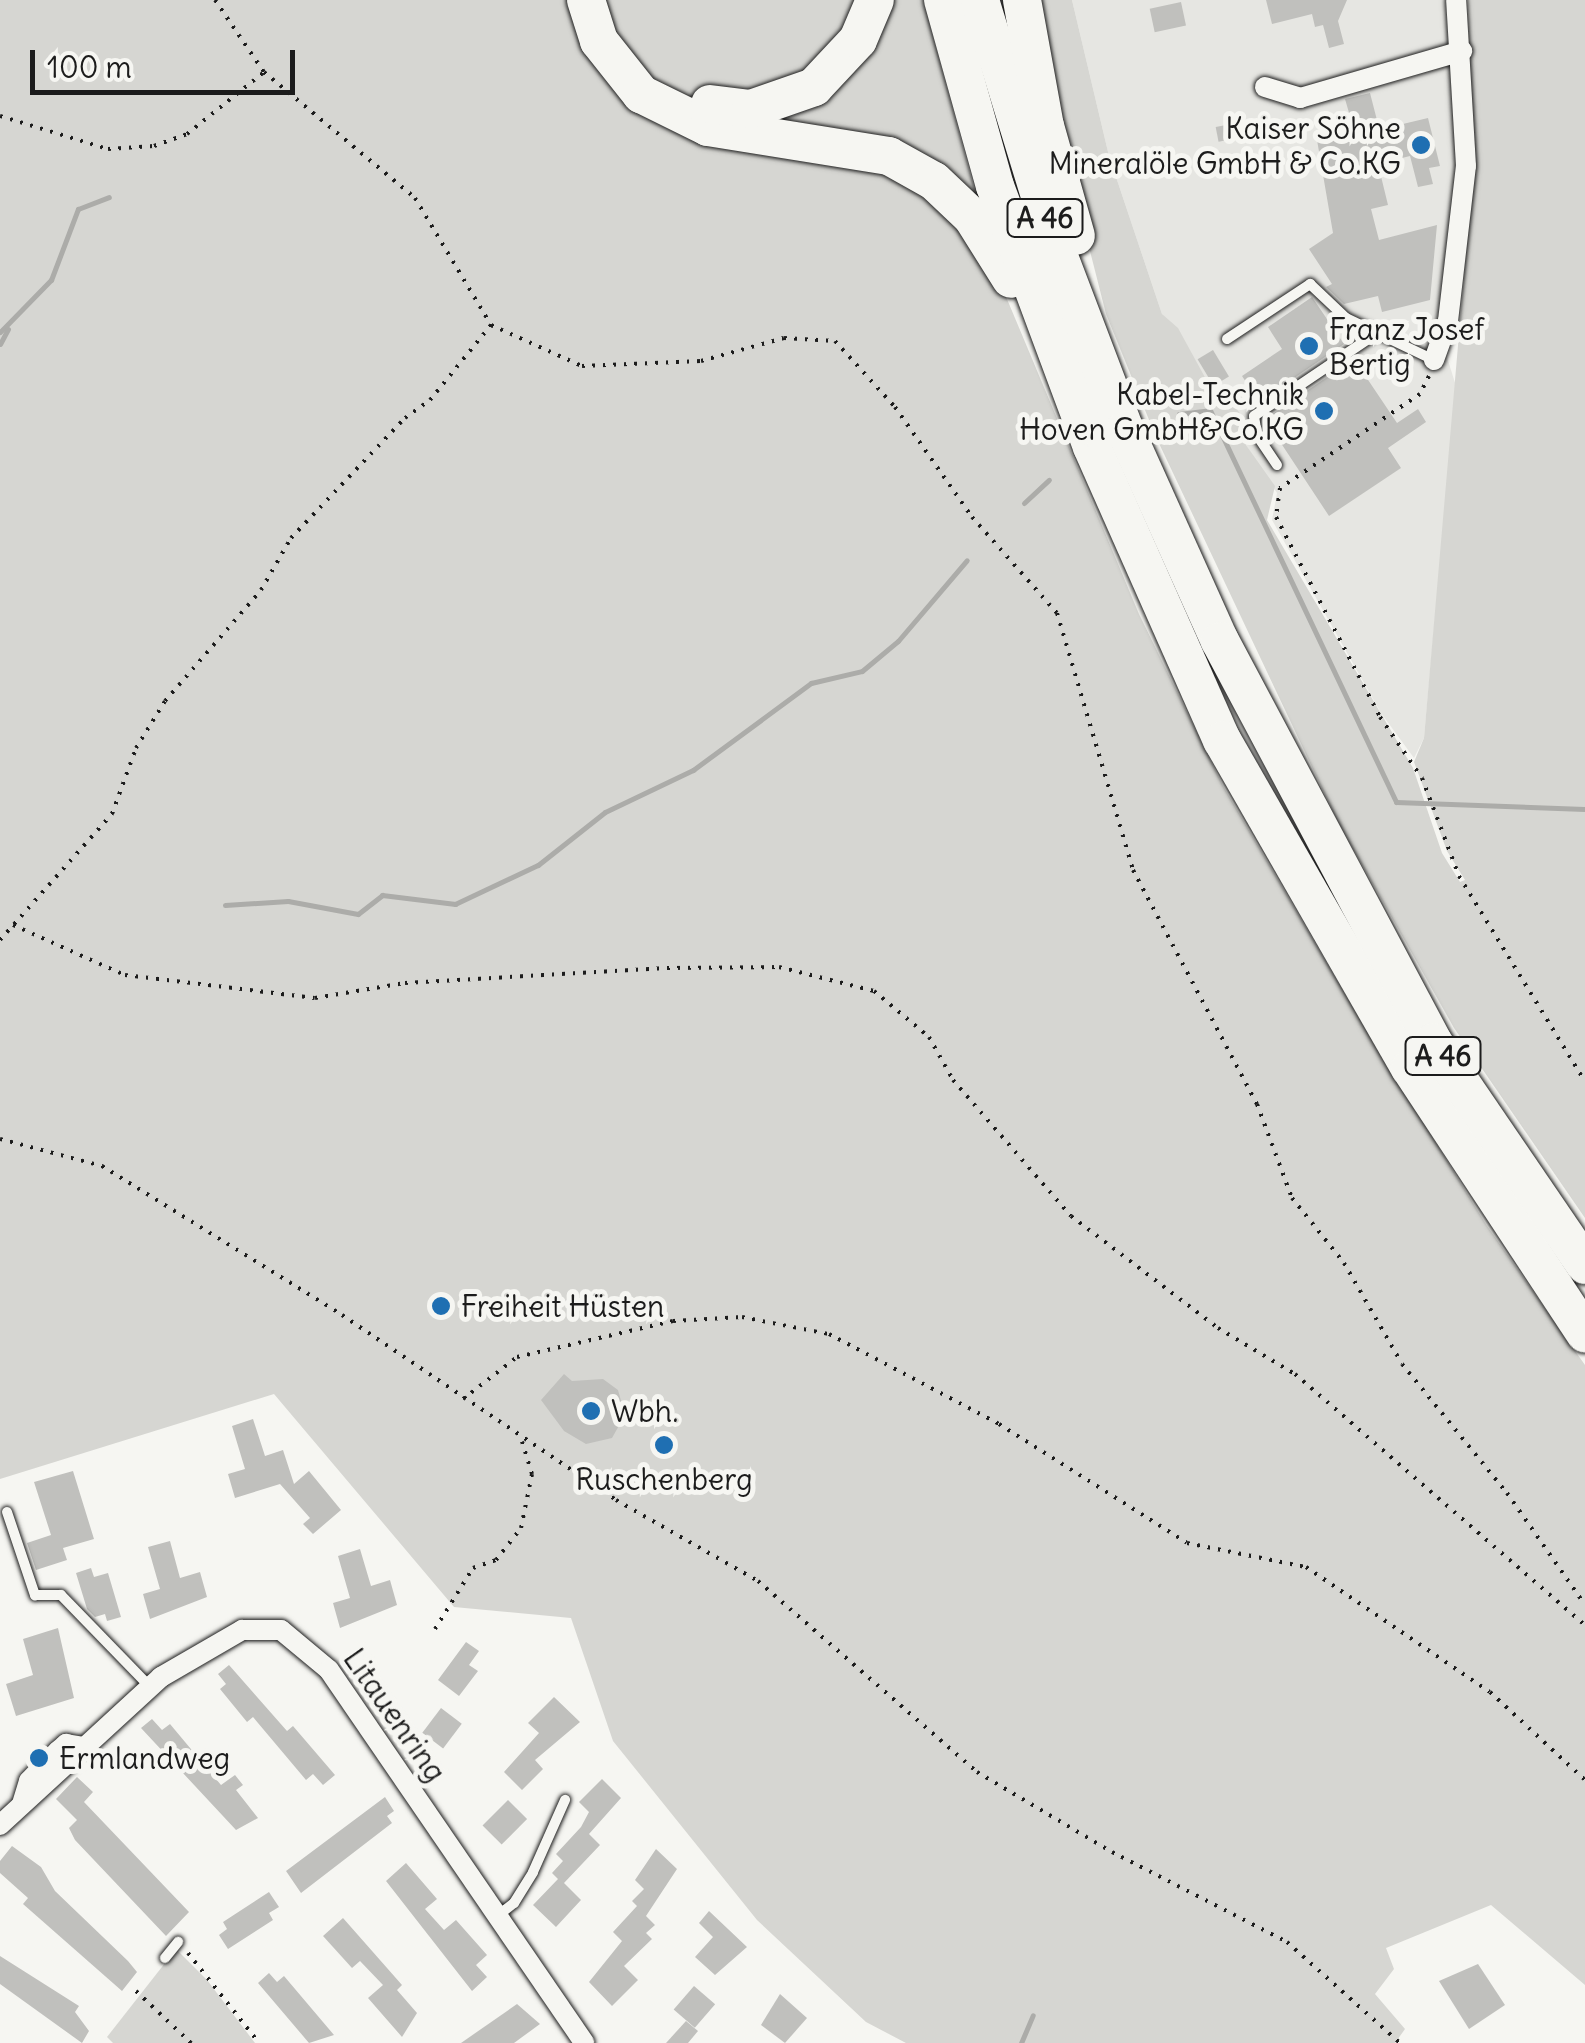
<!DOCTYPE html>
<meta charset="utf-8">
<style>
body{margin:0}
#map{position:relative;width:1585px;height:2043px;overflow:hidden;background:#f6f6f2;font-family:Delius,sans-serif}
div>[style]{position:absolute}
.built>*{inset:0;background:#e6e6e2}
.green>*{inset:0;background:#d6d6d2}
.stream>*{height:5px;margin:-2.5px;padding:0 2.5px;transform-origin:2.5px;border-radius:2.5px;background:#acaca9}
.building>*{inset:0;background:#c0c0bd;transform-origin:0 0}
.path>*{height:4px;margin-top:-2px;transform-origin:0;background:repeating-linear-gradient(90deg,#1c1c1c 0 2.5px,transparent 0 10.5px)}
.roads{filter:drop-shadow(0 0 2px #1c1c1c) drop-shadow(0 0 2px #1c1c1c)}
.lane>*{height:10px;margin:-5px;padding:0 5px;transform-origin:5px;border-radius:5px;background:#f6f6f2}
.street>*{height:20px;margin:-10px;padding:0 10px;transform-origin:10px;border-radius:10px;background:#f6f6f2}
.highway>*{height:38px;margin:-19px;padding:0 19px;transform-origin:19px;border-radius:19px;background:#f6f6f2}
.dots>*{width:28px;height:28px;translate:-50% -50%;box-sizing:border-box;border:5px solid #f6f6f2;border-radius:50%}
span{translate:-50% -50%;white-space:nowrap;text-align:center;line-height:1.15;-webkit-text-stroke:10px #f6f6f2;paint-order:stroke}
.shield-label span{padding:2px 8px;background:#f6f6f2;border:2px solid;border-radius:8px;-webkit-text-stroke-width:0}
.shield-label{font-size:28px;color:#1c1c1c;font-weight:700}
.poi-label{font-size:30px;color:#1c1c1c}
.right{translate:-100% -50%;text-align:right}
.left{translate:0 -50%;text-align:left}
.street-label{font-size:30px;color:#1c1c1c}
.scale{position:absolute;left:30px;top:50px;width:265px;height:45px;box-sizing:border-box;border:5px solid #1c1c1c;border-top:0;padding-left:12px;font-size:30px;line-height:35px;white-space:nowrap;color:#1c1c1c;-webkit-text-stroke:8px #f6f6f2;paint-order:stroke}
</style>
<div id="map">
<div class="built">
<div style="clip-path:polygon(1072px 0,1445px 0,1456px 154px,1446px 286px,1436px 322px,1456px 386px,1424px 738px,1414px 758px,1381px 713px,1272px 520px,1277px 493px,1246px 445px,1245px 427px,1219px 403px,1162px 314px,1109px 156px)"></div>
</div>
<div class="green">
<div style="clip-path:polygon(0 0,923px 0,999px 280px,1139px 614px,1223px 786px,1356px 1013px,1487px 1226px,1585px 1365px,1585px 1985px,1491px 1905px,1386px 1948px,1394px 1969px,1375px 1994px,1405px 2029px,1395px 2043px,906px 2043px,866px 2022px,757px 1920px,613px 1741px,571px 1618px,454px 1607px,274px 1394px,0 1479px)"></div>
<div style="clip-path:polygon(1037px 0,1072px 0,1109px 156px,1162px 314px,1178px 328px,1219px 403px,1229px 399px,1242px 416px,1246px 445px,1275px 486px,1267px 520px,1413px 768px,1442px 853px,1460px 882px,1465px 880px,1447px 851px,1414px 762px,1424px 738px,1472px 184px,1468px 0,1585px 0,1585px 1218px,1454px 1028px,1338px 822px,1156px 437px,1106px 314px,1061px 137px)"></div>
<div style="clip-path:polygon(176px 1949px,207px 1980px,255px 2043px,113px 2043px,107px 2037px)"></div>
</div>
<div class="stream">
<div style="left:0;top:332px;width:73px;rotate:-45.6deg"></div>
<div style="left:51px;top:280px;width:76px;rotate:-69.2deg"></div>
<div style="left:78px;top:209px;width:33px;rotate:-21deg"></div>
<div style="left:0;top:344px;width:17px;rotate:-62deg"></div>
<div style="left:1179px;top:414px;width:31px;rotate:-7deg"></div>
<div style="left:1210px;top:410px;width:434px;rotate:64.6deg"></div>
<div style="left:1396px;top:802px;width:189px;rotate:2.1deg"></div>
<div style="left:1024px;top:503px;width:34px;rotate:-43deg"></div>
<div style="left:225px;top:905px;width:63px;rotate:-3.6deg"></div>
<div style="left:288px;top:901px;width:71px;rotate:10.5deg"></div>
<div style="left:358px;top:914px;width:31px;rotate:-38deg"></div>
<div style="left:382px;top:895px;width:74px;rotate:7deg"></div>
<div style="left:455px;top:904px;width:92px;rotate:-25.2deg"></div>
<div style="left:538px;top:865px;width:85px;rotate:-38.3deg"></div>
<div style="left:605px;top:812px;width:98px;rotate:-25.5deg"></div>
<div style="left:693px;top:770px;width:147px;rotate:-36.4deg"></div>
<div style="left:811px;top:683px;width:52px;rotate:-13.2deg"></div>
<div style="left:862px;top:671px;width:47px;rotate:-39.8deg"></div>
<div style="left:898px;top:641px;width:106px;rotate:-49.6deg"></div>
<div style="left:1021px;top:2043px;width:30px;rotate:-67deg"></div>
</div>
<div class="building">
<div style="clip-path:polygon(1266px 0,1347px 0,1338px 21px,1344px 44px,1329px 48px,1323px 25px,1315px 27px,1312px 14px,1272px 24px)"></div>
<div style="left:1181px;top:2px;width:24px;height:32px;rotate:78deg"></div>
<div style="clip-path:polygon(1370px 93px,1378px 124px,1386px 128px,1428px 118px,1440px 166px,1429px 168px,1433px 184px,1418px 187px,1410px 156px,1378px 164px,1388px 205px,1371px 209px,1379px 240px,1437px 225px,1430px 300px,1382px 312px,1378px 296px,1344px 304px,1326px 287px,1332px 284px,1309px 249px,1333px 233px,1317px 140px,1354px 130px,1345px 99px)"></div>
<div style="left:1252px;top:120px;width:15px;height:37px;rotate:79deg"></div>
<div style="clip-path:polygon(1312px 297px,1344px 344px,1259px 402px,1242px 376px,1282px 349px,1268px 327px)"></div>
<div style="left:1213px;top:350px;width:31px;height:18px;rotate:59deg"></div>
<div style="clip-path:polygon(1354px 359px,1397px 423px,1418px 409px,1426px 422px,1388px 448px,1401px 468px,1329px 516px,1265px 419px)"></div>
<div style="clip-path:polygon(564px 1374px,572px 1381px,603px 1379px,618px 1390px,625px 1415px,612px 1438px,586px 1444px,564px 1431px,541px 1400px)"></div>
<div style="clip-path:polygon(253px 1419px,265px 1456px,283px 1450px,294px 1484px,309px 1471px,341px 1510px,313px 1534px,303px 1524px,310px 1518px,280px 1484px,235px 1498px,228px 1474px,245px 1469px,232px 1426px)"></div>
<div style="clip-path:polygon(73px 1471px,94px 1539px,63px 1548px,67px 1560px,36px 1570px,27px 1543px,51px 1535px,34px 1482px)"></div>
<div style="clip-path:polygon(170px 1541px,180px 1578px,200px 1572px,207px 1597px,150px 1619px,143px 1594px,160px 1589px,148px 1547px)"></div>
<div style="clip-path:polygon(360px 1549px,371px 1586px,390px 1580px,397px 1605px,340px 1628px,333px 1603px,350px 1598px,338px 1556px)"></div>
<div style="clip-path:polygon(91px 1568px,94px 1577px,108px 1573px,121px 1617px,107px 1621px,105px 1614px,95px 1617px,87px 1609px,76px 1573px)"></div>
<div style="clip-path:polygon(58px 1628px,74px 1698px,16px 1716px,6px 1684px,33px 1675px,23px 1639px)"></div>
<div style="clip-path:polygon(466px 1642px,479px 1651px,469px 1665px,478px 1671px,459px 1696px,438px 1680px)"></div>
<div style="clip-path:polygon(229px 1665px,287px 1731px,293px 1726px,335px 1775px,323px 1785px,313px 1774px,306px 1780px,253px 1717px,247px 1722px,220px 1689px,226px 1684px,218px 1674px)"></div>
<div style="clip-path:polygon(554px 1697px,580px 1722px,535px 1760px,543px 1769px,522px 1790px,504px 1772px,539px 1733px,528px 1723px)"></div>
<div style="left:441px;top:1708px;width:26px;height:31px;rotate:37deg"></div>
<div style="clip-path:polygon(152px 1719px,162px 1730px,170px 1724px,221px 1785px,235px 1775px,243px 1785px,236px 1790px,258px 1818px,236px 1830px,141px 1728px)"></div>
<div style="clip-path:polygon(77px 1777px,93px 1792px,84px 1802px,189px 1912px,166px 1936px,75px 1840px,69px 1828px,77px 1820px,56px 1799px)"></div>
<div style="clip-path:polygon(602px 1779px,621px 1798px,589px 1834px,600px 1845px,564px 1883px,581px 1900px,556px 1927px,533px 1905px,558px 1879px,552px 1873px,563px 1861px,556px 1854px,581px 1827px,589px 1812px,579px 1802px)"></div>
<div style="clip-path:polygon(385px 1797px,394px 1811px,387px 1816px,392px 1823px,301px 1893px,286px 1871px)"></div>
<div style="left:508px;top:1800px;width:27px;height:36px;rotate:45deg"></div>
<div style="clip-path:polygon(12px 1846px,41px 1867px,55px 1891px,128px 1961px,137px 1972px,122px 1991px,23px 1904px,28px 1898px,0 1873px,0 1861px)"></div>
<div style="clip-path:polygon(656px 1849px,677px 1869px,646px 1916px,655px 1925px,646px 1933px,652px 1939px,624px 1966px,638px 1980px,612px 2006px,589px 1982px,622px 1941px,613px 1932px,637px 1906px,632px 1901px,644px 1889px,635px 1880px)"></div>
<div style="clip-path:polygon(406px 1863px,437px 1899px,425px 1909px,444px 1930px,456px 1920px,487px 1955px,476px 1965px,487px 1977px,472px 1991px,386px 1881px)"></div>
<div style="clip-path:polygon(269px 1892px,279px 1907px,269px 1913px,273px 1920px,228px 1949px,219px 1935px,227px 1929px,223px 1922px)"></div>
<div style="clip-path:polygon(709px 1911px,747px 1947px,715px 1975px,695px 1957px,713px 1937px,699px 1923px)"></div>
<div style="clip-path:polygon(343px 1918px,402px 1985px,397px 1990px,417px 2013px,402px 2037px,368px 1998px,383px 1985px,360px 1961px,352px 1968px,323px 1936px)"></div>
<div style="clip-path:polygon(0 1956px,79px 2006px,75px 2012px,89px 2031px,82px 2043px,0 1984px)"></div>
<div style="clip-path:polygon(1478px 1964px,1505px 2005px,1469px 2029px,1439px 1981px)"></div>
<div style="clip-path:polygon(269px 1973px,277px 1982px,284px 1976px,334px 2035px,309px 2043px,258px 1983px)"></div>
<div style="left:694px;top:1986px;width:28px;height:31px;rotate:41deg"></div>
<div style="clip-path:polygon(780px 1994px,807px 2018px,785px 2043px,761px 2025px)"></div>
<div style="clip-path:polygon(517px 2004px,540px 2024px,514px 2043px,461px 2043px)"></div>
<div style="clip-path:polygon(686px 2021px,698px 2031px,688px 2043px,666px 2043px)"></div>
</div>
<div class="path">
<div style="left:215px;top:0;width:87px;rotate:55.8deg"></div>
<div style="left:264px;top:72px;width:197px;rotate:39.8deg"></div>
<div style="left:415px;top:198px;width:148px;rotate:59.1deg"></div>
<div style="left:491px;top:325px;width:100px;rotate:24.3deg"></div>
<div style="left:582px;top:366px;width:119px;rotate:-2.4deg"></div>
<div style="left:701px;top:361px;width:86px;rotate:-15.5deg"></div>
<div style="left:784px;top:338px;width:51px;rotate:3.4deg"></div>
<div style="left:835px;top:341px;width:89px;rotate:47.7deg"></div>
<div style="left:895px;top:407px;width:134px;rotate:55deg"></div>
<div style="left:972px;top:517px;width:128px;rotate:48.5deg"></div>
<div style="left:1057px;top:613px;width:268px;rotate:73.5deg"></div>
<div style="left:1133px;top:870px;width:265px;rotate:62.1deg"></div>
<div style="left:1257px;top:1104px;width:100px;rotate:69.6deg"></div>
<div style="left:1292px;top:1198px;width:83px;rotate:51.3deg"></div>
<div style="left:1344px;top:1263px;width:116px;rotate:60.1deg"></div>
<div style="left:1402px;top:1364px;width:166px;rotate:50.9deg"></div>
<div style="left:1507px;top:1493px;width:136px;rotate:55.1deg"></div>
<div style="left:0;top:116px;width:113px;rotate:17deg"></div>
<div style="left:108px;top:149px;width:46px;rotate:-3.7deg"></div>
<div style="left:154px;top:146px;width:35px;rotate:-20deg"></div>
<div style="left:187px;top:134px;width:99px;rotate:-38.8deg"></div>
<div style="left:1429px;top:376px;width:20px;rotate:117deg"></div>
<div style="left:1420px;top:394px;width:169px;rotate:146.1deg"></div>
<div style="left:1280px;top:488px;width:29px;rotate:98deg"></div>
<div style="left:1276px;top:517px;width:225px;rotate:62.5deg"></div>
<div style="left:1380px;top:717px;width:74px;rotate:55.5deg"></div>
<div style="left:1422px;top:778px;width:105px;rotate:69.3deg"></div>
<div style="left:1459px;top:876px;width:241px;rotate:58.5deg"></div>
<div style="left:13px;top:925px;width:123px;rotate:24.1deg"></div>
<div style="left:125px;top:975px;width:191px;rotate:6.9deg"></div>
<div style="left:315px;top:998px;width:91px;rotate:-9.5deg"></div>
<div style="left:405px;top:983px;width:262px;rotate:-3.3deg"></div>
<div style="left:667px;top:968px;width:112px;rotate:-0.5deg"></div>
<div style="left:779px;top:967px;width:98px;rotate:14.2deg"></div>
<div style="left:874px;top:991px;width:72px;rotate:39.9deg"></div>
<div style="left:929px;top:1037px;width:49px;rotate:60.8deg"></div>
<div style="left:953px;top:1080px;width:180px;rotate:49.1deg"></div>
<div style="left:1071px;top:1216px;width:185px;rotate:37.3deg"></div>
<div style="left:1218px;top:1328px;width:90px;rotate:30.9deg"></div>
<div style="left:1295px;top:1374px;width:384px;rotate:40.9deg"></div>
<div style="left:0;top:940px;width:169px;rotate:-48.4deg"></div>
<div style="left:112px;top:814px;width:70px;rotate:-70deg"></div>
<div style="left:136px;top:748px;width:55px;rotate:-58.3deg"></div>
<div style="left:165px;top:701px;width:147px;rotate:-49.1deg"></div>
<div style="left:261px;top:590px;width:60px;rotate:-60deg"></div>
<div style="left:291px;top:538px;width:166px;rotate:-46.5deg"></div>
<div style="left:405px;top:418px;width:31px;rotate:-36deg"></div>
<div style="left:430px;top:400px;width:97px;rotate:-50.9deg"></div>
<div style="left:0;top:1139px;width:106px;rotate:14.8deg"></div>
<div style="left:102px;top:1166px;width:282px;rotate:31.8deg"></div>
<div style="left:342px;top:1315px;width:331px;rotate:34deg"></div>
<div style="left:616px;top:1500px;width:163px;rotate:29.7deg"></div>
<div style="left:758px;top:1581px;width:291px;rotate:41.1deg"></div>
<div style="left:977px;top:1772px;width:157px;rotate:30.7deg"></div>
<div style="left:1112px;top:1852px;width:197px;rotate:27.2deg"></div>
<div style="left:1287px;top:1942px;width:152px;rotate:41.8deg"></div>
<div style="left:463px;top:1399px;width:68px;rotate:-37.9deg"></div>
<div style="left:517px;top:1357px;width:160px;rotate:-13deg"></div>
<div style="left:673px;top:1321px;width:69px;rotate:-3.3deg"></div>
<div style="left:742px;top:1317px;width:89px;rotate:11.1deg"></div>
<div style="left:829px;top:1334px;width:192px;rotate:27.9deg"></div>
<div style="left:999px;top:1424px;width:222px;rotate:32.3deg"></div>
<div style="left:1187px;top:1543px;width:121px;rotate:11.4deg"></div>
<div style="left:1306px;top:1567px;width:222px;rotate:34.2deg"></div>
<div style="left:1490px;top:1692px;width:129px;rotate:42.8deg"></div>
<div style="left:435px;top:1629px;width:72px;rotate:-58.1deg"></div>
<div style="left:473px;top:1568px;width:24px;rotate:-19deg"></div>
<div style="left:496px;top:1560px;width:41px;rotate:-52deg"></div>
<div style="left:521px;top:1528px;width:55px;rotate:-78.5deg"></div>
<div style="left:532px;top:1474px;width:34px;rotate:-107deg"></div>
<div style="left:188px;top:1953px;width:115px;rotate:51.7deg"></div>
<div style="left:136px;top:1991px;width:76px;rotate:43.4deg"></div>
</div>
<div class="roads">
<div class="lane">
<div style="left:1227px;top:339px;width:100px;rotate:-33.5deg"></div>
<div style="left:1310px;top:284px;width:50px;rotate:43.4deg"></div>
<div style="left:1346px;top:318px;width:98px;rotate:25.5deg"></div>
<div style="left:1277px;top:465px;width:36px;rotate:-124deg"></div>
<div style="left:1257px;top:435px;width:19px;rotate:-99deg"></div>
<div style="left:1254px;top:416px;width:148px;rotate:-34deg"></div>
<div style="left:7px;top:1512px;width:88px;rotate:71.4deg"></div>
<div style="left:35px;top:1595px;width:26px"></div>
<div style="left:61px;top:1595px;width:128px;rotate:45.9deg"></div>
<div style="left:496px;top:1917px;width:23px;rotate:-38deg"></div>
<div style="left:514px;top:1903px;width:36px;rotate:-58deg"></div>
<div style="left:533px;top:1872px;width:79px;rotate:-66deg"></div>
<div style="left:165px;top:1958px;width:21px;rotate:-51deg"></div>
</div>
<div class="street">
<div style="left:1265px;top:87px;width:37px;rotate:17deg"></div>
<div style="left:1300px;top:98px;width:169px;rotate:-16.2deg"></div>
<div style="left:1434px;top:360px;width:41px;rotate:-70.3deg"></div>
<div style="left:1448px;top:321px;width:156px;rotate:-83.4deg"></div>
<div style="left:1466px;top:166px;width:166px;rotate:-93.4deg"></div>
<div style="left:22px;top:1804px;width:24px;rotate:-73deg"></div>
<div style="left:29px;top:1781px;width:42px;rotate:-46deg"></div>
<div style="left:58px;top:1751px;width:11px;rotate:-41deg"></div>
<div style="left:66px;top:1744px;width:17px;rotate:10deg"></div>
<div style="left:0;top:1825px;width:219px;rotate:-42.6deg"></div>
<div style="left:161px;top:1677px;width:94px;rotate:-30.1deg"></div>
<div style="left:242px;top:1630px;width:39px"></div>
<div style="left:281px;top:1630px;width:62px;rotate:39.8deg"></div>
<div style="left:329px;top:1670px;width:452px;rotate:55.6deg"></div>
</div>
<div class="highway">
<div style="left:586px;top:0;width:43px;rotate:72.4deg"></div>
<div style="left:599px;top:41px;width:68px;rotate:51.6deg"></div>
<div style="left:641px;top:94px;width:75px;rotate:26.2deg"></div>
<div style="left:708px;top:127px;width:183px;rotate:9.1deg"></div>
<div style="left:889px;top:156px;width:51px;rotate:29.1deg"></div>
<div style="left:934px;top:181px;width:52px;rotate:43.5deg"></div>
<div style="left:972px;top:217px;width:73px;rotate:57.8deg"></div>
<div style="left:943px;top:0;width:193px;rotate:74.4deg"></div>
<div style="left:995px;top:186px;width:278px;rotate:69.6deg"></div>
<div style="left:1092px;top:447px;width:321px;rotate:66.1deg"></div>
<div style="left:1222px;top:740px;width:378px;rotate:60.2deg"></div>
<div style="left:1410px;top:1068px;width:318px;rotate:56.6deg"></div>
<div style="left:980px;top:0;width:257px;rotate:73deg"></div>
<div style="left:1055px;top:246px;width:197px;rotate:69.2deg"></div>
<div style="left:1125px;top:430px;width:231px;rotate:65.8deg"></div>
<div style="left:1220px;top:641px;width:454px;rotate:62deg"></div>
<div style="left:1433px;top:1042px;width:270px;rotate:55.7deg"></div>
<div style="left:1022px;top:0;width:128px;rotate:79.7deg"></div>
<div style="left:1045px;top:126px;width:114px;rotate:74.3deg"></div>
<div style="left:710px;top:104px;width:41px;rotate:7deg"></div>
<div style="left:751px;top:109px;width:67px;rotate:-19.2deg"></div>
<div style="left:814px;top:87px;width:64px;rotate:-46.9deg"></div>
<div style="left:858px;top:40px;width:43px;rotate:-67deg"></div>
</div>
</div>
<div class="dots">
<div style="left:1421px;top:145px;background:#1f6fb2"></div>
<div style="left:1309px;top:346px;background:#1f6fb2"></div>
<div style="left:1324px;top:411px;background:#1f6fb2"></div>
<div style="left:441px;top:1306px;background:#1f6fb2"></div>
<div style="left:591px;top:1411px;background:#1f6fb2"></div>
<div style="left:664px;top:1445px;background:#1f6fb2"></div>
<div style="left:39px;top:1758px;background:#1f6fb2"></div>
</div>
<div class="shield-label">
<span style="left:1045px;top:218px">A 46</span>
<span style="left:1443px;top:1056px">A 46</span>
</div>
<div class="poi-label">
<span class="right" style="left:1401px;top:145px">Kaiser Söhne<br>Mineralöle GmbH &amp; Co.KG</span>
<span class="left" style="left:1329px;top:346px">Franz Josef<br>Bertig</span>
<span class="right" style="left:1304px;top:411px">Kabel-Technik<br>Hoven GmbH&amp;Co.KG</span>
<span class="left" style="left:461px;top:1306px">Freiheit Hüsten</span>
<span class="left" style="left:611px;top:1411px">Wbh.</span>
<span style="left:664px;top:1479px">Ruschenberg</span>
<span class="left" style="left:59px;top:1758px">Ermlandweg</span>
</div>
<div class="street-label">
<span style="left:395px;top:1715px;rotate:55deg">Litauenring</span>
</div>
<div class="scale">100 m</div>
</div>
